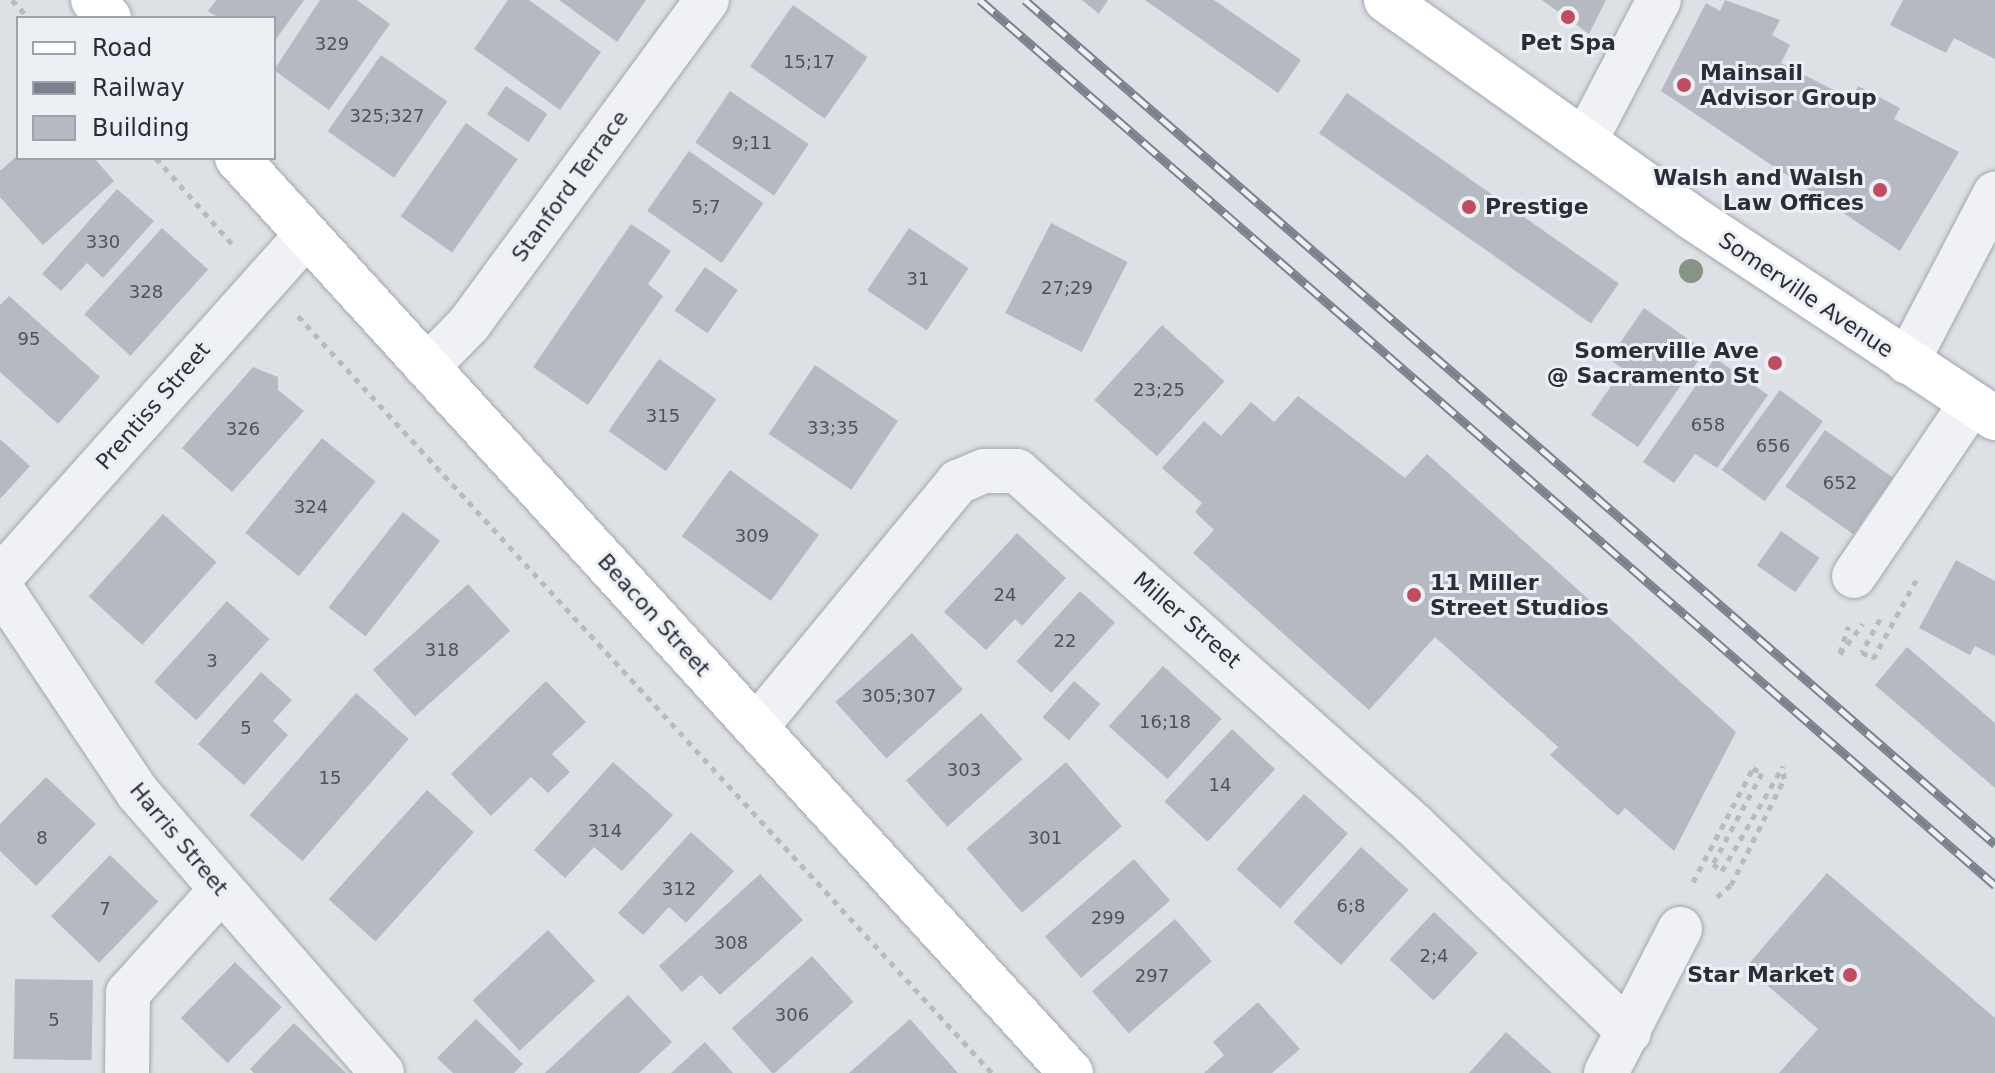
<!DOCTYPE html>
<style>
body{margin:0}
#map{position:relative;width:1995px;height:1073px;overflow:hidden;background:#dde0e5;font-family:"DejaVu Sans",sans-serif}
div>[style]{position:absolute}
.building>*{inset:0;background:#b5bac2;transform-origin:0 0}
.path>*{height:5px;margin-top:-2.5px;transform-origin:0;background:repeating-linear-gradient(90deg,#b7bbc0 0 6px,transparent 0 12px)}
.roads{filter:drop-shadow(0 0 2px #a3a7ae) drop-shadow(0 0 2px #a3a7ae)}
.minor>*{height:44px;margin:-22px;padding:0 22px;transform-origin:22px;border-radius:22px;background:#eff1f4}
.tertiary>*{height:44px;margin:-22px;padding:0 22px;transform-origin:22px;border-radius:22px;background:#eff1f4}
.primary>*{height:44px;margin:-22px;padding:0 22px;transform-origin:22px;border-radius:22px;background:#fff}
.rail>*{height:9px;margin-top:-4.5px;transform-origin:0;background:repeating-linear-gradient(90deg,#eceff3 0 18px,#78818d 0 36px);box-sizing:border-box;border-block:2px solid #78818d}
.trees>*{width:24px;height:24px;margin:-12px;border-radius:50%;background:#859485}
.dots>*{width:22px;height:22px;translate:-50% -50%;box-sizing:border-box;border:4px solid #eceff3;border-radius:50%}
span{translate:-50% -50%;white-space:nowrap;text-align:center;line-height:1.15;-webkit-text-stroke:6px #eceff3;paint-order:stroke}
.number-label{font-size:18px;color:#4b525c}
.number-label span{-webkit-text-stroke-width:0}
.poi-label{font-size:22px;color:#282f3a;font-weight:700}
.left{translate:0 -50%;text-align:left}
.right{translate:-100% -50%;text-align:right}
.street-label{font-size:22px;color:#282f3a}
.legend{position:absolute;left:16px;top:16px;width:260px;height:144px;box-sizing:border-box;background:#eceff3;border:2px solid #9ea2a9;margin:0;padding:10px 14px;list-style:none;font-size:24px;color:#282f3a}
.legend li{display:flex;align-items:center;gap:16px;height:40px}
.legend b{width:40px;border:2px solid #9ea2a9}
</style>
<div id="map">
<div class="building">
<div style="clip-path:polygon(216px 0,304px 0,274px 42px,274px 18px,219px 18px,208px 11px)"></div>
<div style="clip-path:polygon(320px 0,357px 0,390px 24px,329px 110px,274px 70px)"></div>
<div style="clip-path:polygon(508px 0,529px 0,601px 52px,560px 110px,474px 49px)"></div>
<div style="clip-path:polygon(559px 0,646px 0,617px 42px)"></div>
<div style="clip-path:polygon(1082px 0,1108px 0,1099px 14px)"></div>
<div style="clip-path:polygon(1145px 0,1214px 0,1301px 60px,1278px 93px)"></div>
<div style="clip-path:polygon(1542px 0,1606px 0,1589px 34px)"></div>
<div style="clip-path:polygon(1725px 0,1780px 20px,1772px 35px,1790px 45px,1781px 63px,1851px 99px,1858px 86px,1900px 108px,1894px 119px,1959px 152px,1900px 251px,1661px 91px,1706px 3px,1720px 11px)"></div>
<div style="clip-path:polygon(1903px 0,1995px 0,1995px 59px,1954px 38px,1946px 53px,1890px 25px)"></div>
<div style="left:793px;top:5px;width:91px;height:75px;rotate:35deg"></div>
<div style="left:381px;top:55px;width:81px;height:93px;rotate:35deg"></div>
<div style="left:506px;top:86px;width:50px;height:34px;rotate:34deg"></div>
<div style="left:730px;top:91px;width:95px;height:62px;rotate:34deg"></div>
<div style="left:1347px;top:93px;width:332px;height:49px;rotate:35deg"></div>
<div style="left:466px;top:123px;width:63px;height:114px;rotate:35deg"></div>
<div style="left:689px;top:151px;width:91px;height:73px;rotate:35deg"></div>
<div style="clip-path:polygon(18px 155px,94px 158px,114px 181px,43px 245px,0 197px,0 171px)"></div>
<div style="clip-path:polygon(117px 189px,154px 221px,103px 278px,87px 263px,61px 291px,42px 274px)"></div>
<div style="left:1051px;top:223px;width:86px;height:101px;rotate:27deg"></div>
<div style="clip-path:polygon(631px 224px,671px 251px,648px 284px,663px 296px,588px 405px,533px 367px)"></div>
<div style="left:162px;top:228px;width:62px;height:116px;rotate:42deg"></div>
<div style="left:909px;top:228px;width:72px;height:75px;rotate:34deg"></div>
<div style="left:705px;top:267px;width:40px;height:53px;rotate:35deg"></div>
<div style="clip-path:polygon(9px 296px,100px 377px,58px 424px,0 372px,0 305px)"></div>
<div style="clip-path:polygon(1644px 308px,1705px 351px,1638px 447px,1591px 415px,1623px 369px,1609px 359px)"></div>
<div style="left:1162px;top:325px;width:84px;height:101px;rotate:42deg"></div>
<div style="clip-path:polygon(1715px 358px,1768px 395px,1717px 468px,1695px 454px,1674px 483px,1643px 462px)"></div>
<div style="left:659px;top:359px;width:70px;height:88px;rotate:35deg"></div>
<div style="left:815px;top:365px;width:100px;height:83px;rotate:34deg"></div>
<div style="clip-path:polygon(253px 367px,278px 377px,278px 390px,304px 411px,232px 492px,182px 448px)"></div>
<div style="left:1780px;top:390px;width:53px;height:99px;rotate:36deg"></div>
<div style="clip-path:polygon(1298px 396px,1405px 478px,1427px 454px,1736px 732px,1674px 851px,1625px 808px,1618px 816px,1550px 755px,1558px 747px,1435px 637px,1369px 710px,1193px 553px,1214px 530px,1195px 512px,1202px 503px,1162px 468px,1204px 421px,1221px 436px,1251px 402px,1274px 422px)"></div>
<div style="left:1825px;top:430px;width:83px;height:69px;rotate:35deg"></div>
<div style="left:322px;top:438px;width:69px;height:122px;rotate:39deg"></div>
<div style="clip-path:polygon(0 439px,30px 466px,0 499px)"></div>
<div style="left:730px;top:470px;width:110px;height:82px;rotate:36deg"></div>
<div style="left:403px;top:512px;width:47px;height:121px;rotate:38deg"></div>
<div style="left:163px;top:514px;width:72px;height:111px;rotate:42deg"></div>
<div style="left:1781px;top:531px;width:47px;height:42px;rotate:35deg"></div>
<div style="clip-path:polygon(1017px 533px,1066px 578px,1022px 626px,1015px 619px,986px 650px,944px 612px)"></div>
<div style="clip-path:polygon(1956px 560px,1995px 581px,1995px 656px,1975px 646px,1970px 655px,1919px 628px)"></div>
<div style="left:468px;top:584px;width:63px;height:128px;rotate:48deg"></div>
<div style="left:1080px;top:591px;width:47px;height:95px;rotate:42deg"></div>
<div style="left:227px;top:601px;width:57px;height:109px;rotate:42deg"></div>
<div style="left:912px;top:633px;width:76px;height:103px;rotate:48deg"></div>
<div style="clip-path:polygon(1907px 647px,1995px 723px,1995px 788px,1875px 685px)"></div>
<div style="left:1163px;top:666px;width:79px;height:81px;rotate:42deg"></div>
<div style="clip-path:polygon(261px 672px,292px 700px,273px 721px,288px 735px,244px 785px,198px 744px)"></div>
<div style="clip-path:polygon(546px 681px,586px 722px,552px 754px,570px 772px,548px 793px,531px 777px,491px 816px,451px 774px)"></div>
<div style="left:1074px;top:681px;width:35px;height:48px;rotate:41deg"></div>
<div style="left:356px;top:693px;width:70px;height:162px;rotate:41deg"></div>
<div style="left:981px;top:713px;width:62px;height:101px;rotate:48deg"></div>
<div style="left:1232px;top:729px;width:59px;height:99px;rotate:43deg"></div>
<div style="clip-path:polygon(613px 762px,673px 815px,622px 871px,594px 847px,565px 878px,534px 850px)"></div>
<div style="left:1066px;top:762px;width:85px;height:132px;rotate:49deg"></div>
<div style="clip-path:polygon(46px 777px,96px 824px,36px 886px,0 851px,0 824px)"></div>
<div style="left:427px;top:790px;width:63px;height:147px;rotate:42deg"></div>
<div style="left:1304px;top:794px;width:59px;height:101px;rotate:42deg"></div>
<div style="clip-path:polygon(691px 832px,734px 871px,686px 923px,669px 907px,643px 935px,618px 913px)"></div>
<div style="left:1361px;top:847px;width:64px;height:101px;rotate:42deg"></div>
<div style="left:110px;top:855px;width:67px;height:85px;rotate:44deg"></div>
<div style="left:1134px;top:859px;width:55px;height:118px;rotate:49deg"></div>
<div style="clip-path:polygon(1827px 873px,1995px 1018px,1995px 1073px,1779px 1073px,1818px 1029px,1746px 967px)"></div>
<div style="clip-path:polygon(760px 874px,803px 920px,720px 995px,701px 975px,682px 992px,659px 966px)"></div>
<div style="left:1434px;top:912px;width:60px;height:65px;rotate:43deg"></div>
<div style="left:1175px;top:919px;width:56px;height:110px;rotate:49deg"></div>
<div style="left:548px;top:930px;width:69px;height:103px;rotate:47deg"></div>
<div style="left:812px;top:956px;width:62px;height:108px;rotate:48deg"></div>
<div style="left:235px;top:962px;width:65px;height:78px;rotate:44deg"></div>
<div style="left:15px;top:979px;width:78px;height:80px;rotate:1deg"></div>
<div style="clip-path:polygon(628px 995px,672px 1042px,639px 1073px,545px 1073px)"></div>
<div style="clip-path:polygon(1258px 1002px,1300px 1049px,1272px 1073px,1204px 1073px,1224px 1055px,1213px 1042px)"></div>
<div style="clip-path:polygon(476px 1019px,523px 1064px,514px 1073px,453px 1073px,437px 1058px)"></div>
<div style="clip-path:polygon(910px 1019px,958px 1073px,849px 1073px)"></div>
<div style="clip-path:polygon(294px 1023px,346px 1073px,254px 1073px,250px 1069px)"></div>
<div style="clip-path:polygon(1506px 1032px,1552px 1073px,1469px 1073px)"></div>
<div style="clip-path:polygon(705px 1042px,733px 1073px,671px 1073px)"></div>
</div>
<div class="path">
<div style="left:12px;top:0;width:25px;rotate:47deg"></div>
<div style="left:156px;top:158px;width:115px;rotate:48.5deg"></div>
<div style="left:298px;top:316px;width:1027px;rotate:47.49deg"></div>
<div style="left:1880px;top:619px;width:38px;rotate:119deg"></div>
<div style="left:1862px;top:652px;width:13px;rotate:32deg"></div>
<div style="left:1873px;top:659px;width:96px;rotate:-61.3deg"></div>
<div style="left:1840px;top:653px;width:28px;rotate:-73deg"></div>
<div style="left:1840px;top:654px;width:38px;rotate:-53deg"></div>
<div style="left:1693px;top:882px;width:129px;rotate:-62.2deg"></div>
<div style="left:1753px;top:768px;width:10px;rotate:29deg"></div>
<div style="left:1762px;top:773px;width:103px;rotate:118.3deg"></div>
<div style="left:1713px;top:864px;width:11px;rotate:38deg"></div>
<div style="left:1722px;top:871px;width:121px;rotate:-59.8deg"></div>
<div style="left:1717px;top:897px;width:18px;rotate:-41deg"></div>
<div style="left:1731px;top:885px;width:119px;rotate:-63.4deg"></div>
<div style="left:1784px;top:779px;width:13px;rotate:-94deg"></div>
</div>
<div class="roads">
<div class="minor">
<div style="left:1585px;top:141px;width:159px;rotate:-62.3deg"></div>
<div style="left:427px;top:367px;width:60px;rotate:-45.7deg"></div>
<div style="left:469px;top:324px;width:402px;rotate:-53.7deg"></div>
<div style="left:1854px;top:576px;width:208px;rotate:-55.8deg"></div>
<div style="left:0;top:578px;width:460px;rotate:-48.2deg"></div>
<div style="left:0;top:587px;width:248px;rotate:56.2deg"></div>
<div style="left:138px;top:793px;width:371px;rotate:48.9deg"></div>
<div style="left:756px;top:727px;width:318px;rotate:-50.5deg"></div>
<div style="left:958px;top:482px;width:28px;rotate:-23deg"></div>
<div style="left:984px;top:471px;width:33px"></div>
<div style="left:1017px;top:471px;width:533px;rotate:41.73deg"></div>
<div style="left:1415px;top:826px;width:297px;rotate:43.9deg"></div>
<div style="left:127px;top:1073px;width:80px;rotate:-89.3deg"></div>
<div style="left:128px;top:993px;width:139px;rotate:-47.9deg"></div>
<div style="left:1606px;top:1073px;width:162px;rotate:-62.8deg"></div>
</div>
<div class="tertiary">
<div style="left:1907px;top:362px;width:190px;rotate:-62.4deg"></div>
</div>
<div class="primary">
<div style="left:93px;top:0;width:24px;rotate:48deg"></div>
<div style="left:1386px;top:0;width:374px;rotate:35.4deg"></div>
<div style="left:1691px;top:217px;width:364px;rotate:33.5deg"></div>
<div style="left:237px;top:158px;width:1238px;rotate:47.65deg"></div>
</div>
</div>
<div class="rail">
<div style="left:980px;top:0;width:1347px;rotate:41.09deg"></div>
<div style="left:1025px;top:0;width:1286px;rotate:41.03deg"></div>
</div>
<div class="trees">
<div style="left:1691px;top:271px"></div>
</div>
<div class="dots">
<div style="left:1568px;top:17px;background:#c14b61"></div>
<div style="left:1684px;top:85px;background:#c14b61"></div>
<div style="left:1880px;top:190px;background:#c14b61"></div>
<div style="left:1469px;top:207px;background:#c14b61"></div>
<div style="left:1775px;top:363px;background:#c14b61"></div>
<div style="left:1414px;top:595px;background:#c14b61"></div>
<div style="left:1850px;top:975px;background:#c14b61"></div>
</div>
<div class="number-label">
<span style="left:332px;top:44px">329</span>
<span style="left:809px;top:62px">15;17</span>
<span style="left:387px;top:116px">325;327</span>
<span style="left:752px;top:143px">9;11</span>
<span style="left:706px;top:207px">5;7</span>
<span style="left:103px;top:242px">330</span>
<span style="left:918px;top:279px">31</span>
<span style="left:1067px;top:288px">27;29</span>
<span style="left:146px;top:292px">328</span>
<span style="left:29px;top:339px">95</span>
<span style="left:1159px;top:390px">23;25</span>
<span style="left:663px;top:416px">315</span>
<span style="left:1708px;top:425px">658</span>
<span style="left:833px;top:428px">33;35</span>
<span style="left:243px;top:429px">326</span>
<span style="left:1773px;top:446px">656</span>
<span style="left:1840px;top:483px">652</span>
<span style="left:311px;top:507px">324</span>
<span style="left:752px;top:536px">309</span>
<span style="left:1005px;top:595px">24</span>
<span style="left:1065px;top:641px">22</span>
<span style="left:442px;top:650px">318</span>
<span style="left:212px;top:661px">3</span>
<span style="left:899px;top:696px">305;307</span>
<span style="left:1165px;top:722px">16;18</span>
<span style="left:246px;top:728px">5</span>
<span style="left:964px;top:770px">303</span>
<span style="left:330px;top:778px">15</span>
<span style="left:1220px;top:785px">14</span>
<span style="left:605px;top:831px">314</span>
<span style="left:42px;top:838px">8</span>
<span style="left:1045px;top:838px">301</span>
<span style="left:679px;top:889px">312</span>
<span style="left:1351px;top:906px">6;8</span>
<span style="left:105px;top:909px">7</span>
<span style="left:1108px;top:918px">299</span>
<span style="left:731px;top:943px">308</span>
<span style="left:1434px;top:956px">2;4</span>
<span style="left:1152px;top:976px">297</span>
<span style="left:792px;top:1015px">306</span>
<span style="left:54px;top:1020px">5</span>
</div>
<div class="poi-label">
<span style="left:1568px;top:43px">Pet Spa</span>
<span class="left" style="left:1700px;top:85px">Mainsail<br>Advisor Group</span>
<span class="right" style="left:1864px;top:190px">Walsh and Walsh<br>Law Offices</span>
<span class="left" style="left:1485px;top:207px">Prestige</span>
<span class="right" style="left:1759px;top:363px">Somerville Ave<br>@ Sacramento St</span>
<span class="left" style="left:1430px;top:595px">11 Miller<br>Street Studios</span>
<span class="right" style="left:1834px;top:975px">Star Market</span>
</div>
<div class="street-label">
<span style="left:570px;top:186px;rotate:-54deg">Stanford Terrace</span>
<span style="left:1806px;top:295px;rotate:34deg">Somerville Avenue</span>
<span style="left:153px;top:406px;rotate:-49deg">Prentiss Street</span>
<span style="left:654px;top:615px;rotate:48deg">Beacon Street</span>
<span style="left:1187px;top:620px;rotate:41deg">Miller Street</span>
<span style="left:179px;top:839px;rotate:50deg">Harris Street</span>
</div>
<ul class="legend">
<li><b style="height:10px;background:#fff"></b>Road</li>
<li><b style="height:10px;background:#78818d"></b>Railway</li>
<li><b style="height:22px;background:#b5bac2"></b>Building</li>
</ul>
</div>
